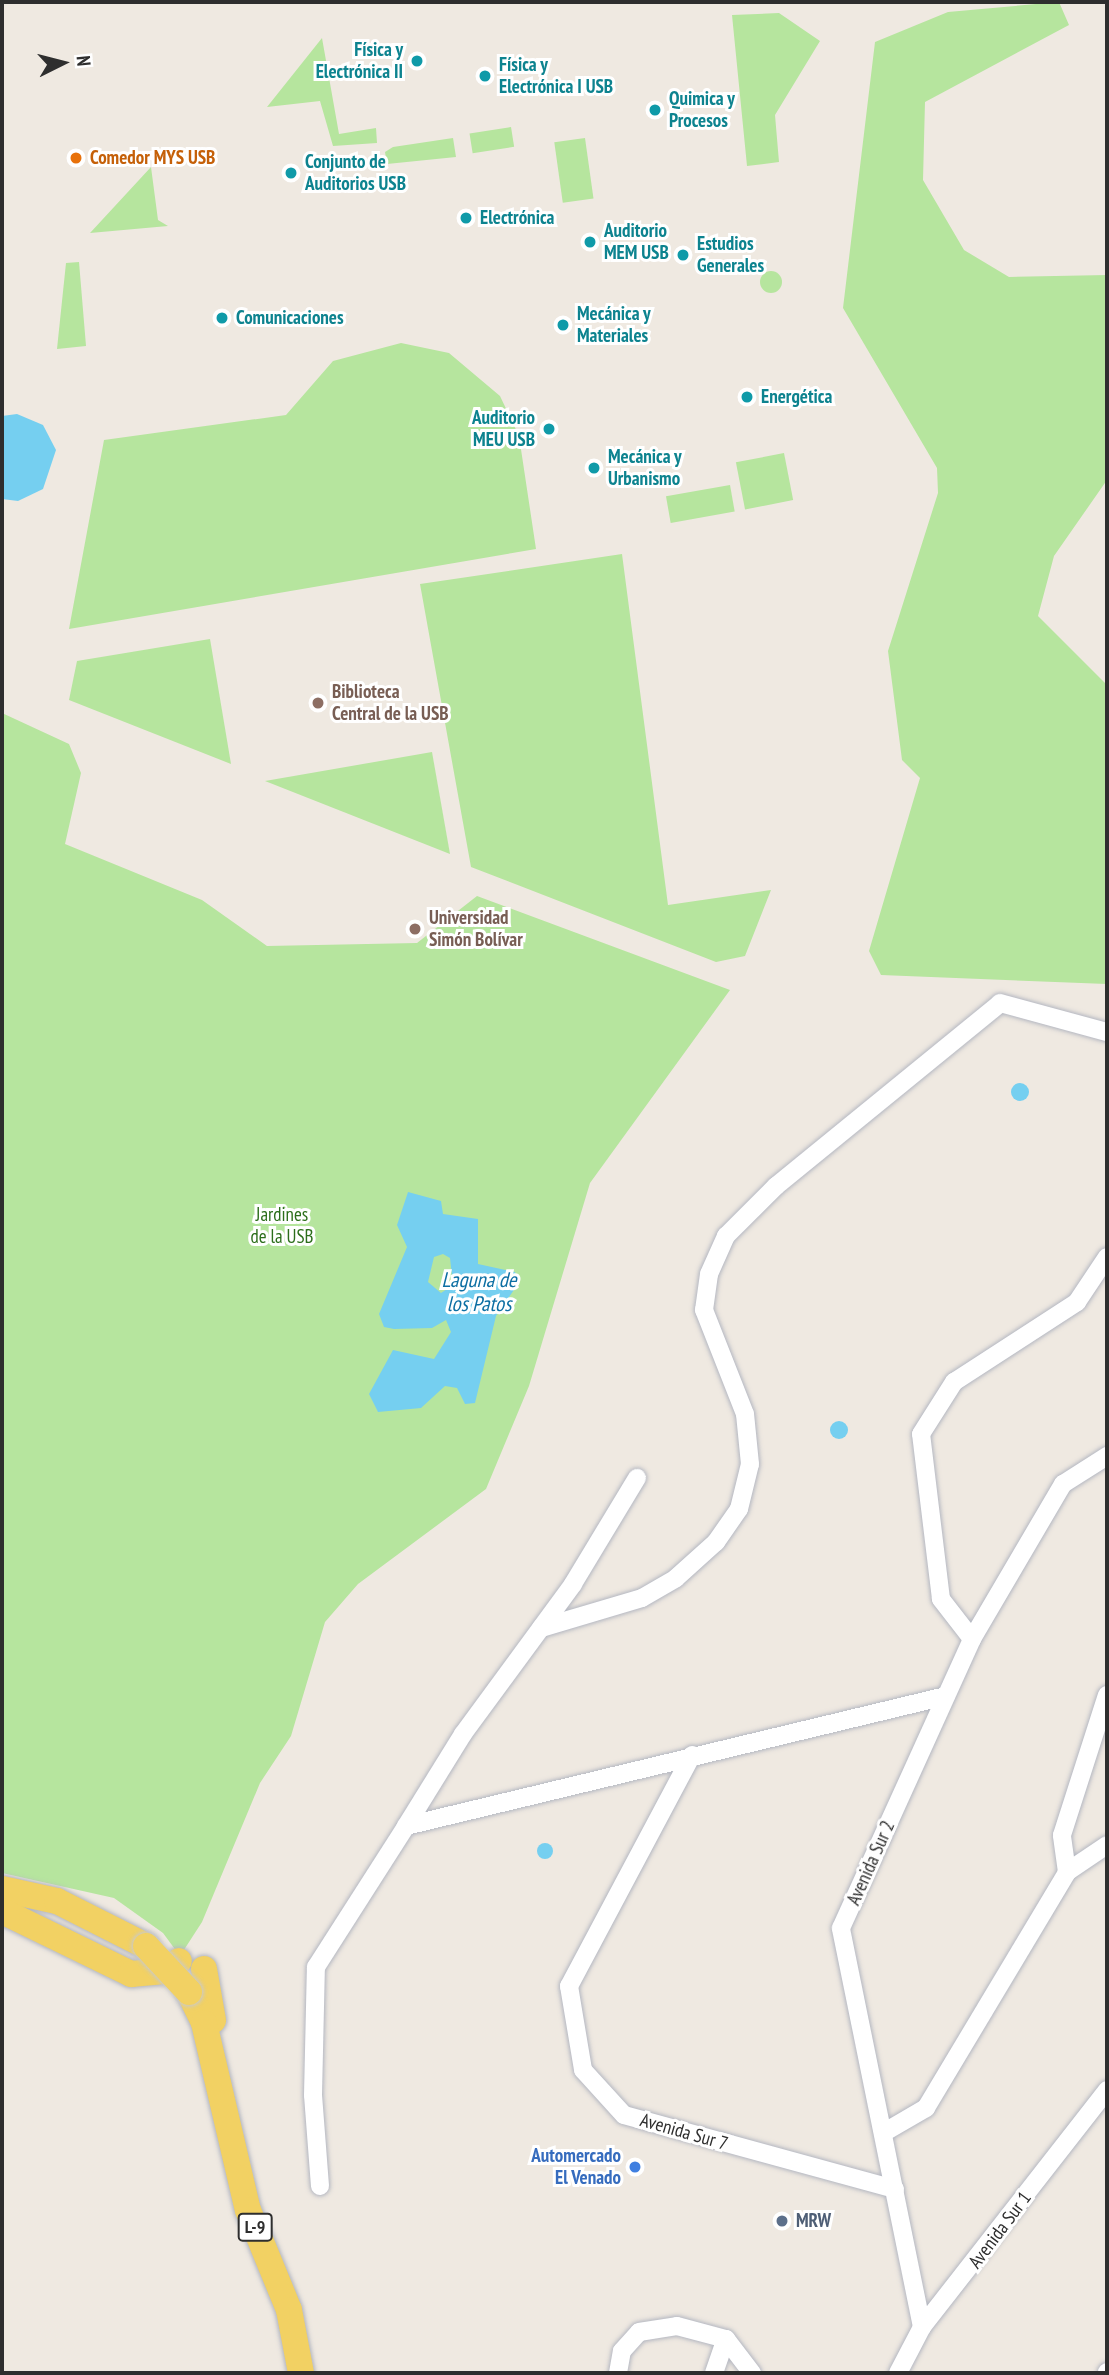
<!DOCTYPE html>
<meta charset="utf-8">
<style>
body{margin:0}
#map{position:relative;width:1109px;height:2375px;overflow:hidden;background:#efe9e1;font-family:"PT Sans Narrow",sans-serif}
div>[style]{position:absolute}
.green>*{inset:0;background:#b6e59e;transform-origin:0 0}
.round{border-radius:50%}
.water>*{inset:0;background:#75cff0}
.roads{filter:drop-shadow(0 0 2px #b4b7c1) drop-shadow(0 0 2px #b4b7c1)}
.street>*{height:18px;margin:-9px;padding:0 9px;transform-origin:9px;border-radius:9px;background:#fff}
.primary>*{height:26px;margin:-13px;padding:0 13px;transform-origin:13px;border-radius:13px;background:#f2d163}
.bridges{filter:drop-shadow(0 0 2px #c9c9c9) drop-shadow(0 0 2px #c9c9c9)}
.primary-bridge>*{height:26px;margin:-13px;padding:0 13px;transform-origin:13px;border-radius:13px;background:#f2d163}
.dots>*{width:19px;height:19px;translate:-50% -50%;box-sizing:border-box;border:4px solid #fff;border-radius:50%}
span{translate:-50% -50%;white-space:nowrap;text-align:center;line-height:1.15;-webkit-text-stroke:6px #fff;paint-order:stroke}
.shield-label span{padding:2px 5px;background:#fff;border:2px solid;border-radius:5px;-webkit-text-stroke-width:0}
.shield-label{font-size:18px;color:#2e2e2e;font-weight:700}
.culture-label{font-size:19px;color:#0d838f;font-weight:700}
.right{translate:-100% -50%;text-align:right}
.left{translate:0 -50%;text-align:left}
.food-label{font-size:19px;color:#c56008;font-weight:700}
.education-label{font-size:19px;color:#785e54;font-weight:700}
.park-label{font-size:19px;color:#2c6e1b}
.street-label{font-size:19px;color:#2e2e2e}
.shop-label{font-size:19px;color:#366cbe;font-weight:700}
.service-label{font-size:19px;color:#4e5e75;font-weight:700}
.water-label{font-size:21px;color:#0d6fa3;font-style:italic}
.frame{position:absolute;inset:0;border:4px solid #2e2e2e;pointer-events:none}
.north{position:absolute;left:28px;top:28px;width:70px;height:70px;-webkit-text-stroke:5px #fff;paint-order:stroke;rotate:84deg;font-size:19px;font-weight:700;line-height:28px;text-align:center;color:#2e2e2e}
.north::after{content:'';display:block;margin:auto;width:24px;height:32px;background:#2e2e2e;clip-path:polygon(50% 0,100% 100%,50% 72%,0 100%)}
</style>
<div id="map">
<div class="green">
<div style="clip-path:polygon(1059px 2px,1069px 25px,925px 102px,923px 180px,964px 250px,1009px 277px,1107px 275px,1107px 480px,1054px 556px,1038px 616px,1107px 685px,1107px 984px,881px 975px,869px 951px,920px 778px,902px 760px,888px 651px,938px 493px,937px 468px,843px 308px,875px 42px,948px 12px)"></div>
<div style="clip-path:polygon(779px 13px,820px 41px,775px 115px,779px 162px,747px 166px,732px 15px)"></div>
<div style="clip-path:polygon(322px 38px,339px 134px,376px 128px,377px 143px,333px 146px,320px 101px,267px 107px)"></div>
<div style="left:511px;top:127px;width:20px;height:42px;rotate:81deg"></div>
<div style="clip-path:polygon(453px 138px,456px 157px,387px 164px,385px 152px,393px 147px)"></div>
<div style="left:585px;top:138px;width:61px;height:31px;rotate:82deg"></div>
<div style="clip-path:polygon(151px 167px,158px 220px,168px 226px,90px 233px)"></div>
<div style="clip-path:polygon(79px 262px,86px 346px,57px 349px,66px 263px)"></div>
<div class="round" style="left:760px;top:271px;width:22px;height:22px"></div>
<div style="clip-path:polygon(401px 343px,449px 353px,500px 396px,519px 436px,536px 549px,69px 629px,104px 440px,286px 415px,333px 361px)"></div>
<div style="left:784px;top:453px;width:48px;height:49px;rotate:79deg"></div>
<div style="left:730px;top:485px;width:27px;height:65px;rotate:80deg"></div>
<div style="clip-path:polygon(622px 554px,668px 905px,771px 890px,745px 956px,716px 962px,471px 867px,420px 584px)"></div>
<div style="clip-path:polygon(210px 639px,231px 764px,69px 700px,77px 661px)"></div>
<div style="clip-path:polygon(2px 713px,69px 744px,81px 773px,65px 844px,202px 900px,267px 946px,417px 943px,477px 896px,730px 990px,590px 1183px,529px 1386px,486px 1489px,358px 1584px,325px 1622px,291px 1736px,260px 1783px,202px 1922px,180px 1956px,163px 1933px,114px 1898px,2px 1873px)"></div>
<div style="clip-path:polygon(432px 752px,450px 854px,265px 781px)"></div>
</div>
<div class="water">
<div style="clip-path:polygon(17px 414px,43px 425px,56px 450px,43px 489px,18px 501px,2px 499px,2px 416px)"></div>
<div class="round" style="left:1011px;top:1083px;width:18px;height:18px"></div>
<div style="clip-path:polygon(evenodd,408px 1192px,441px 1201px,443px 1214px,478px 1219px,478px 1264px,515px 1272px,518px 1284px,496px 1316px,475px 1403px,465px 1404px,457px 1388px,445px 1386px,421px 1408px,378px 1412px,369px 1394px,393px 1350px,434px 1359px,451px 1332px,446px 1320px,432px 1328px,394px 1329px,384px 1327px,379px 1314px,407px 1247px,397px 1225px,408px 1192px,443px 1254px,450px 1258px,453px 1285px,441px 1293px,428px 1282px,434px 1257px,443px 1254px)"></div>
<div class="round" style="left:830px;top:1421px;width:18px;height:18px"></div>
<div class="round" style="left:537px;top:1843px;width:16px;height:16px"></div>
</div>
<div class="roads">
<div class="street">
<div style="left:541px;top:1628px;width:105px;rotate:-16.5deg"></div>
<div style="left:642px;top:1598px;width:39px;rotate:-30deg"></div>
<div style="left:676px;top:1578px;width:54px;rotate:-42deg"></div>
<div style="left:716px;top:1542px;width:40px;rotate:-55.1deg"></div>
<div style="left:739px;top:1509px;width:46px;rotate:-76.3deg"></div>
<div style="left:750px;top:1464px;width:50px;rotate:-95.7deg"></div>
<div style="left:745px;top:1414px;width:112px;rotate:-111.5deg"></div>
<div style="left:704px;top:1310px;width:36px;rotate:-82deg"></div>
<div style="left:709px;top:1274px;width:42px;rotate:-65.9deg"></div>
<div style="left:726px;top:1236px;width:71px;rotate:-45deg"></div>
<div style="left:776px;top:1186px;width:289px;rotate:-39.2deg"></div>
<div style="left:1000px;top:1003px;width:111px;rotate:15.2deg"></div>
<div style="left:972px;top:1639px;width:51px;rotate:-127.8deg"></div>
<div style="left:941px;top:1599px;width:166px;rotate:-96.9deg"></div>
<div style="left:921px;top:1434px;width:62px;rotate:-57.6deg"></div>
<div style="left:954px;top:1382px;width:147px;rotate:-33deg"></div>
<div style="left:1077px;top:1302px;width:54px;rotate:-56.3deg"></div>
<div style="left:692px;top:1755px;width:262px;rotate:118deg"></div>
<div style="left:569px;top:1986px;width:85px;rotate:80.5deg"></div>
<div style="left:583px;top:2070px;width:61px;rotate:47.7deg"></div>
<div style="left:624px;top:2115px;width:281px;rotate:15.3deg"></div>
<div style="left:406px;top:1826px;width:108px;rotate:-58.2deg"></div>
<div style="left:463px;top:1734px;width:186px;rotate:-53.7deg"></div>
<div style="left:573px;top:1584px;width:124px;rotate:-58.9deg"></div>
<div style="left:1067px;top:1872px;width:37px;rotate:-98deg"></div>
<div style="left:1062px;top:1835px;width:147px;rotate:-72.2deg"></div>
<div style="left:883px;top:2133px;width:50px;rotate:-30.2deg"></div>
<div style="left:926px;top:2108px;width:275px;rotate:-59.1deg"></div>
<div style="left:1067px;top:1872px;width:48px;rotate:-34deg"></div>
<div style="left:320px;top:2186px;width:91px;rotate:-94.4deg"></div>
<div style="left:313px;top:2095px;width:128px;rotate:-88.7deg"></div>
<div style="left:316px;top:1967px;width:167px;rotate:-57.4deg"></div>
<div style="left:406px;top:1826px;width:555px;rotate:-13.54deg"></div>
<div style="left:922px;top:2327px;width:407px;rotate:-101.5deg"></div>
<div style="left:841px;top:1928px;width:317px;rotate:-65.6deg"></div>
<div style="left:972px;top:1639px;width:180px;rotate:-59.6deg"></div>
<div style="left:1063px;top:1484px;width:52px;rotate:-32.5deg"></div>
<div style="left:618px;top:2373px;width:22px;rotate:-80deg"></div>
<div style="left:622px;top:2351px;width:25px;rotate:-48deg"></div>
<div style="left:639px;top:2332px;width:38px;rotate:-9deg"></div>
<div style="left:677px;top:2326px;width:51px;rotate:14.9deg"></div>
<div style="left:726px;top:2339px;width:43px;rotate:52.6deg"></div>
<div style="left:714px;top:2373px;width:36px;rotate:-71deg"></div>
<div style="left:898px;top:2373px;width:52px;rotate:-62.4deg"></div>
<div style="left:922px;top:2327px;width:301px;rotate:-52deg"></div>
<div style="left:1107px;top:2373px;width:1px;rotate:-90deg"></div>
</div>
<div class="primary">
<div style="left:2px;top:1889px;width:56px;rotate:12.3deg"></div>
<div style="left:57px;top:1901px;width:100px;rotate:26.8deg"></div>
<div style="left:2px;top:1911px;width:144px;rotate:26deg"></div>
<div style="left:131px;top:1974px;width:34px;rotate:-5deg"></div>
<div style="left:165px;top:1971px;width:17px;rotate:-36deg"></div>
<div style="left:204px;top:1969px;width:52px;rotate:80deg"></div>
<div style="left:189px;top:1992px;width:34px;rotate:64deg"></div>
<div style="left:204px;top:2023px;width:192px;rotate:76.8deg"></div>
<div style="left:248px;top:2210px;width:108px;rotate:67.7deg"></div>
<div style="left:289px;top:2310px;width:64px;rotate:79.2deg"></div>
</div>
</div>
<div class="bridges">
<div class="primary-bridge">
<div style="left:146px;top:1946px;width:63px;rotate:46.9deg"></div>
</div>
</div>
<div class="dots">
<div style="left:417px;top:61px;background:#0f9aa8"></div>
<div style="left:485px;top:76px;background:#0f9aa8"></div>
<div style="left:655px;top:110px;background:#0f9aa8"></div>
<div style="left:76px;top:158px;background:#e8710a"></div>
<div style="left:291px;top:173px;background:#0f9aa8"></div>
<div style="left:466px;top:218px;background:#0f9aa8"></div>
<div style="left:590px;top:242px;background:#0f9aa8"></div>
<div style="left:683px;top:255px;background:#0f9aa8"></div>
<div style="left:222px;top:318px;background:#0f9aa8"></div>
<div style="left:563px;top:325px;background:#0f9aa8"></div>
<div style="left:747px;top:397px;background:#0f9aa8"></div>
<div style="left:549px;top:429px;background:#0f9aa8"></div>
<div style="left:594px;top:468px;background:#0f9aa8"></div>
<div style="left:318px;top:703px;background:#8d6e63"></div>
<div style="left:415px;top:929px;background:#8d6e63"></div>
<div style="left:635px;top:2167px;background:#3f7fe0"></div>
<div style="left:782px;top:2221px;background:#5c6f8a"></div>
</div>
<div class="shield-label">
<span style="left:255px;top:2227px">L-9</span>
</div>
<div class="culture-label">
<span class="right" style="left:403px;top:61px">Física y<br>Electrónica II</span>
<span class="left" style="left:499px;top:76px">Física y<br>Electrónica I USB</span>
<span class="left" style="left:669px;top:110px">Quimica y<br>Procesos</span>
<span class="left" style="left:305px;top:173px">Conjunto de<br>Auditorios USB</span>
<span class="left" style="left:480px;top:218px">Electrónica</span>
<span class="left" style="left:604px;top:242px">Auditorio<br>MEM USB</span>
<span class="left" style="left:697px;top:255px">Estudios<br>Generales</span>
<span class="left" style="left:577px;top:325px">Mecánica y<br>Materiales</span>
<span class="left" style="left:236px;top:318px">Comunicaciones</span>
<span class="left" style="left:761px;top:397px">Energética</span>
<span class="right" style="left:535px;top:429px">Auditorio<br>MEU USB</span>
<span class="left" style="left:608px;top:468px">Mecánica y<br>Urbanismo</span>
</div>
<div class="food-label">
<span class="left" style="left:90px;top:158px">Comedor MYS USB</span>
</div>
<div class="education-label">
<span class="left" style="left:332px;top:703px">Biblioteca<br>Central de la USB</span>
<span class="left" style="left:429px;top:929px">Universidad<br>Simón Bolívar</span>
</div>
<div class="park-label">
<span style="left:282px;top:1226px">Jardines<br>de la USB</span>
</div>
<div class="street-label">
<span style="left:871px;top:1863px;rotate:-66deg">Avenida Sur 2</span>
<span style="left:684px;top:2132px;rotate:16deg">Avenida Sur 7</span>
<span style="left:1000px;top:2230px;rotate:-53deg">Avenida Sur 1</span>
</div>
<div class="shop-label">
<span class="right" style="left:621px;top:2167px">Automercado<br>El Venado</span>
</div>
<div class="service-label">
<span class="left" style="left:796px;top:2221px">MRW</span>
</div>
<div class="water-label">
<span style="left:479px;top:1292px">Laguna de<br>los Patos</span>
</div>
<div class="frame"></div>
<div class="north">N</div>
</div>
